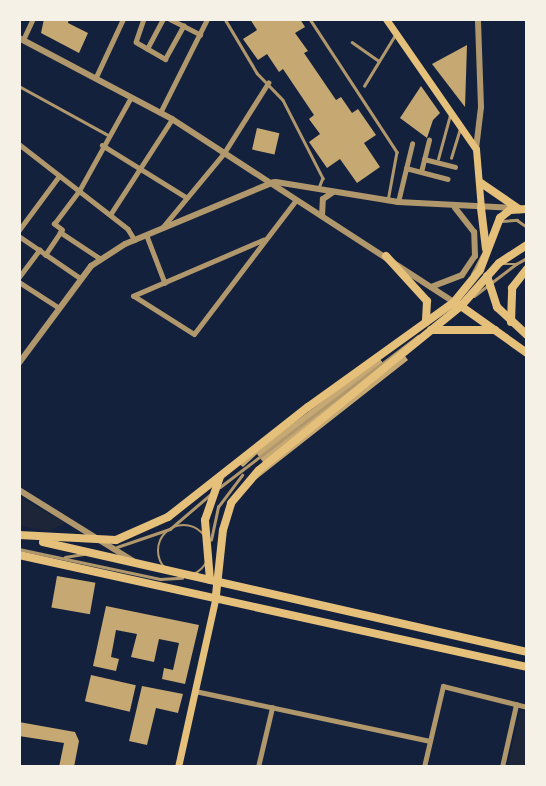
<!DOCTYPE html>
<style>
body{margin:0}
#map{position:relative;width:546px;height:786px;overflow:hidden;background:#14213d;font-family:"Noto Sans",sans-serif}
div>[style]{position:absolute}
.green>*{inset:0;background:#1d2539}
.building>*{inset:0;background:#c6a872;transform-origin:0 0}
.service>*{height:2.5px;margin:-1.25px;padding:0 1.25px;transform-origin:1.25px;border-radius:1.25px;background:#b1986c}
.service>.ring{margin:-1.25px;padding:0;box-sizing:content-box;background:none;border:2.5px solid #b1986c;border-radius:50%}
.minor>*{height:4.5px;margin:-2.25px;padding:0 2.25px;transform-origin:2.25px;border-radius:2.25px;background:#b1986c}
.tertiary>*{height:6px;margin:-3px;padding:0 3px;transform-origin:3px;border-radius:3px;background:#b1986c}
.secondary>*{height:7px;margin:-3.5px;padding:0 3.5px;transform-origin:3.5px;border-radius:3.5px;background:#e5c07b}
.primary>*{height:8px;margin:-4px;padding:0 4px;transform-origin:4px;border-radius:4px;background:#e5c07b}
span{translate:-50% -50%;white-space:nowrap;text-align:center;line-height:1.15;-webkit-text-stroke:6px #f6f1e7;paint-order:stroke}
.frame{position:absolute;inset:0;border:21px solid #f6f1e7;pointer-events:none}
</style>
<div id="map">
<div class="green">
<div style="clip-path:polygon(19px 497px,66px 523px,49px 531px,19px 526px)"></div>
<div style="clip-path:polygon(521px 710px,527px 712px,526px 767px,507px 767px)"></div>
</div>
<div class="building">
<div style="clip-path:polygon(44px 19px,69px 19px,68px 23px,88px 33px,79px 53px,41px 33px)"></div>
<div style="clip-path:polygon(250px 19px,300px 19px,305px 27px,295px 33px,308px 51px,304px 53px,336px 100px,341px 97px,352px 113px,358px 109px,376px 135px,364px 143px,380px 167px,357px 183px,340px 159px,327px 168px,309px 142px,320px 134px,309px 119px,314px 115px,283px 69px,279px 72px,267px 54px,258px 60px,243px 39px,257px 30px)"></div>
<div style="clip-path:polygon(467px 45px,465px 107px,432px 64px)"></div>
<div style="clip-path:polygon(421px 86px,440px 113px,433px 120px,427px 138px,400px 118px)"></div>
<div style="left:257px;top:128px;width:23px;height:22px;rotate:13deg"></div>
<div style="clip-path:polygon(397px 345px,380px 359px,388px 370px,405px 356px,408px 360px,254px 481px,266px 466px,257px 454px,243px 467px,239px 464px)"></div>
<div style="left:57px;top:576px;width:39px;height:32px;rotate:10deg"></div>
<div style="clip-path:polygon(106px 606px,199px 625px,185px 684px,162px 679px,164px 668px,173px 670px,179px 643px,159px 639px,154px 662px,131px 657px,137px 634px,116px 630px,111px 657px,119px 659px,116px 671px,93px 666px)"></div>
<div style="left:91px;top:675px;width:46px;height:27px;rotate:13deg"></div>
<div style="clip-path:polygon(142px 686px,183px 694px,178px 713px,156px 708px,147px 745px,129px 741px)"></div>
<div style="clip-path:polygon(19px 722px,75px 732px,79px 741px,74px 767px,59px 767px,64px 743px,19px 736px)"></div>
</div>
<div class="service">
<div style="left:225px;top:19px;width:63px;rotate:59.3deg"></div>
<div style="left:257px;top:73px;width:37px;rotate:46deg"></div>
<div style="left:283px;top:100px;width:88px;rotate:62.9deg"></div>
<div style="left:323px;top:178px;width:11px;rotate:112deg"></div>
<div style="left:310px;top:19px;width:159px;rotate:56.8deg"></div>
<div style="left:397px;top:152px;width:50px;rotate:100.4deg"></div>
<div style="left:352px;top:42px;width:33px;rotate:35deg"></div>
<div style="left:19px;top:86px;width:102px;rotate:28.8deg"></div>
<div style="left:364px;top:86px;width:60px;rotate:-58.7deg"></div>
<div style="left:451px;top:158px;width:31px;rotate:-73deg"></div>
<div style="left:438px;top:159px;width:46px;rotate:-74.7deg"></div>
<div style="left:501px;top:221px;width:16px;rotate:-4deg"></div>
<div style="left:517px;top:220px;width:12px;rotate:35deg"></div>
<div style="left:504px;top:264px;width:12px"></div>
<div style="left:516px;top:264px;width:13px;rotate:-29deg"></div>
<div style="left:472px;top:274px;width:21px;rotate:-62deg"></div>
<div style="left:474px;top:296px;width:53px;rotate:-37.3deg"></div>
<div style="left:220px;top:487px;width:249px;rotate:-37.3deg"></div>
<div class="ring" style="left:158px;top:525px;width:49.5px;height:49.5px"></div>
<div style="left:211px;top:540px;width:34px;rotate:-78deg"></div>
<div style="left:218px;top:507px;width:40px;rotate:-53deg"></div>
<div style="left:117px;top:547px;width:56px;rotate:-18.8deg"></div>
<div style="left:170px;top:529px;width:55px;rotate:-40.6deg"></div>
<div style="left:19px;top:549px;width:144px;rotate:12deg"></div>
<div style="left:160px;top:579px;width:22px;rotate:-3deg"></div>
<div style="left:65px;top:557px;width:18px;rotate:-9deg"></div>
</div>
<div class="minor">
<div style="left:144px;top:19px;width:24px;rotate:109deg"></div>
<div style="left:136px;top:42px;width:34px;rotate:30deg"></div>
<div style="left:165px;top:59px;width:38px;rotate:-61deg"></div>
<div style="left:170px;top:19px;width:34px;rotate:27deg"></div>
<div style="left:23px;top:40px;width:23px;rotate:-65deg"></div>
<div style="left:147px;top:49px;width:34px;rotate:-62deg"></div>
<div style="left:96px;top:77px;width:64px;rotate:-65deg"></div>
<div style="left:160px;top:113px;width:105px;rotate:-63.4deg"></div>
<div style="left:19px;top:144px;width:138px;rotate:37.9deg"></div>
<div style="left:128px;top:229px;width:13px;rotate:58deg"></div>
<div style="left:102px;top:145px;width:99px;rotate:31.8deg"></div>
<div style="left:424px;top:159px;width:32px;rotate:14deg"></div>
<div style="left:406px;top:168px;width:43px;rotate:14.7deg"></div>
<div style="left:421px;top:172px;width:33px;rotate:-76deg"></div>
<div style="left:398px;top:202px;width:60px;rotate:-76.4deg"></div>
<div style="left:110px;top:215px;width:114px;rotate:-57.1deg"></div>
<div style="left:162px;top:228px;width:97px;rotate:-50.4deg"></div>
<div style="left:224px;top:153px;width:83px;rotate:-57.8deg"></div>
<div style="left:19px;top:230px;width:67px;rotate:-53.5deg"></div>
<div style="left:60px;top:232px;width:49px;rotate:33.4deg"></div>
<div style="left:19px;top:236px;width:74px;rotate:34.5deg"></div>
<div style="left:147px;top:236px;width:50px;rotate:69deg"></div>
<div style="left:264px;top:240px;width:142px;rotate:156.7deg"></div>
<div style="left:134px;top:296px;width:71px;rotate:32.3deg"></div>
<div style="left:194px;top:334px;width:168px;rotate:-52.7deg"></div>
<div style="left:45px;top:255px;width:30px;rotate:-56deg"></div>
<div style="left:62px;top:230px;width:10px;rotate:-143deg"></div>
<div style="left:54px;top:224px;width:41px;rotate:-52.9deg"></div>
<div style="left:79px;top:191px;width:107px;rotate:-61deg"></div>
<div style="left:19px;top:277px;width:34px;rotate:-53deg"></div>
<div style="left:19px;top:282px;width:46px;rotate:32.7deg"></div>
<div style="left:195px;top:691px;width:240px;rotate:12deg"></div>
<div style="left:258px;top:767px;width:61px;rotate:-76.7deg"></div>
<div style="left:424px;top:767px;width:83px;rotate:-76.8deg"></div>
<div style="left:443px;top:686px;width:87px;rotate:14deg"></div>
<div style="left:502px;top:767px;width:64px;rotate:-77.3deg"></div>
</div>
<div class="tertiary">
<div style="left:19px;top:38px;width:173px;rotate:27.9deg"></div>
<div style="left:172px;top:119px;width:336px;rotate:33deg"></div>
<div style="left:476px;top:149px;width:42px;rotate:-83.2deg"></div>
<div style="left:481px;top:107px;width:88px;rotate:-92deg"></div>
<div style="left:276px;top:182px;width:124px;rotate:9.3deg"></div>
<div style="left:398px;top:202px;width:114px;rotate:3deg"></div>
<div style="left:322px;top:216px;width:17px;rotate:-87deg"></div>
<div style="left:323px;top:199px;width:11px;rotate:-34deg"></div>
<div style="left:431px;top:287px;width:33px;rotate:-21deg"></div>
<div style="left:462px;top:275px;width:23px;rotate:-56deg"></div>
<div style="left:475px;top:256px;width:24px;rotate:-92deg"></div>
<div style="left:474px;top:232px;width:31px;rotate:-128deg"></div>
<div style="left:19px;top:363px;width:121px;rotate:-53.4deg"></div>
<div style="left:91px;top:266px;width:40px;rotate:-32.9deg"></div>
<div style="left:125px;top:244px;width:161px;rotate:-22.6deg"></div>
<div style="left:19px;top:490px;width:134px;rotate:31.9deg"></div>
</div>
<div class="secondary">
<div style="left:386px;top:19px;width:158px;rotate:55.3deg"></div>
<div style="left:476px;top:149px;width:59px;rotate:85.2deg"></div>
<div style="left:178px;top:767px;width:176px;rotate:-77.5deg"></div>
</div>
<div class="primary">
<div style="left:481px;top:183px;width:46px;rotate:34.4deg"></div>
<div style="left:481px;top:208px;width:41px;rotate:83deg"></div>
<div style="left:386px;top:256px;width:61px;rotate:47.7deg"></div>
<div style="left:427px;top:301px;width:21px;rotate:93deg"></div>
<div style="left:487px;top:276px;width:33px;rotate:72deg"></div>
<div style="left:497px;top:307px;width:41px;rotate:43deg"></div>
<div style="left:458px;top:304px;width:85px;rotate:35.4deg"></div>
<div style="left:511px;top:322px;width:34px;rotate:-88deg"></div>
<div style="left:512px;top:288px;width:24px;rotate:-52deg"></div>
<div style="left:431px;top:330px;width:64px"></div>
<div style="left:19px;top:535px;width:97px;rotate:3deg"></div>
<div style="left:116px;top:540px;width:57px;rotate:-23.9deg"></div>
<div style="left:168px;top:517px;width:178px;rotate:-38.2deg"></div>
<div style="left:308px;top:407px;width:180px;rotate:-35.7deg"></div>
<div style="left:454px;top:302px;width:41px;rotate:-50.9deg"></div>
<div style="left:480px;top:270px;width:56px;rotate:-69deg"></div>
<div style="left:500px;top:218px;width:13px;rotate:-39deg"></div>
<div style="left:510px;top:210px;width:17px;rotate:-3deg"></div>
<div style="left:43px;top:542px;width:496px;rotate:12.8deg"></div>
<div style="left:19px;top:555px;width:520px;rotate:12.43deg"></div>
<div style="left:210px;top:580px;width:60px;rotate:-94.8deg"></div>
<div style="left:205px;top:520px;width:46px;rotate:-70.8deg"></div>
<div style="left:216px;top:595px;width:65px;rotate:-83.9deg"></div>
<div style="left:223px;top:530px;width:28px;rotate:-73deg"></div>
<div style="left:231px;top:503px;width:43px;rotate:-49.7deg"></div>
<div style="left:259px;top:470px;width:260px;rotate:-39.1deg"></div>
<div style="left:461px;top:306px;width:57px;rotate:-48.5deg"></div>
<div style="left:499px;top:263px;width:33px;rotate:-33deg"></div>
</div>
<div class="frame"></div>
</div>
